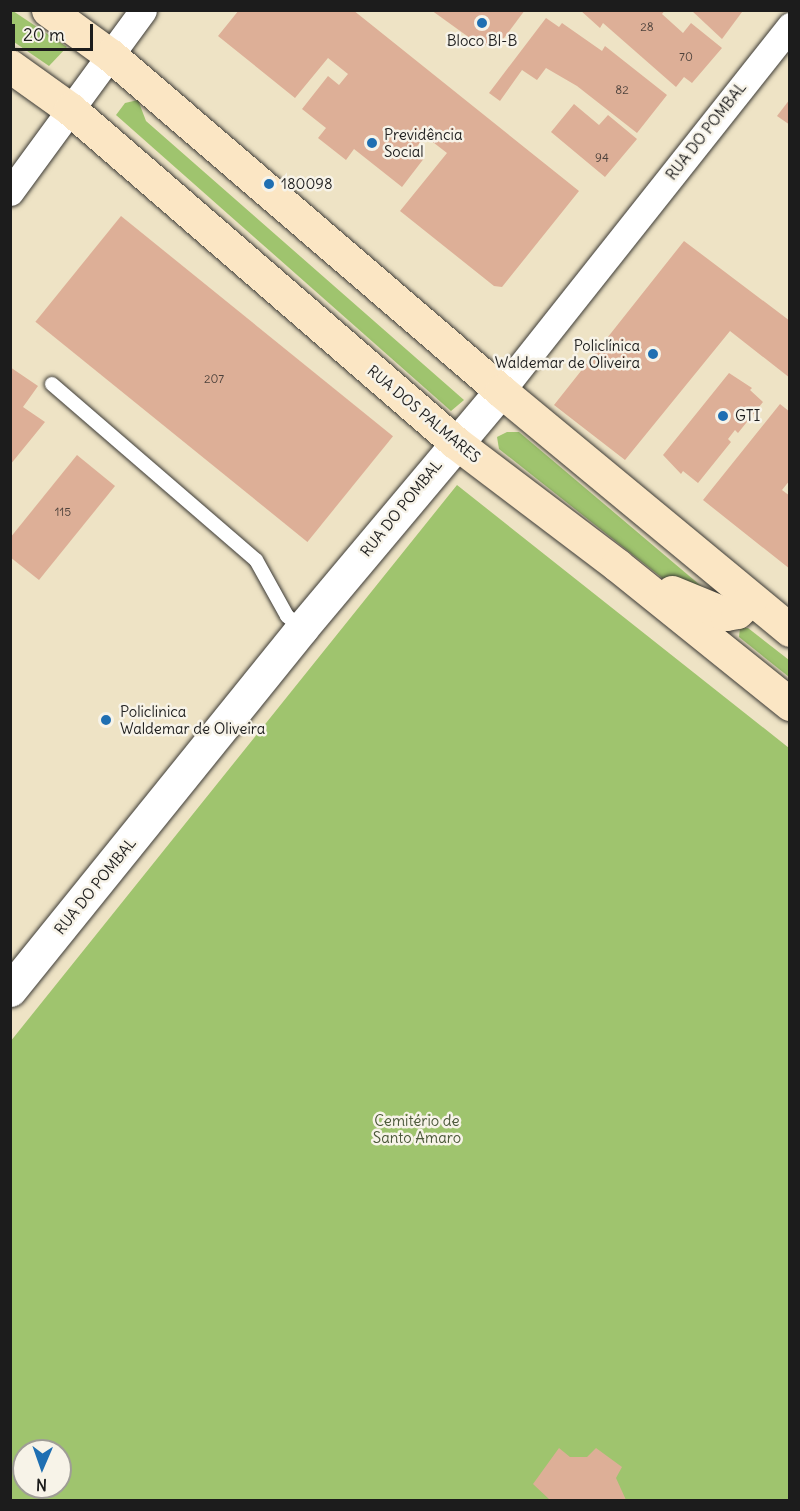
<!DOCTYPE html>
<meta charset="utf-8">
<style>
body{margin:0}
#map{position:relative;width:800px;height:1511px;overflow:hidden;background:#eee3c5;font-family:Delius,sans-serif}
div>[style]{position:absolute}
.green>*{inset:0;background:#9fc46e}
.building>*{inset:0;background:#ddaf97;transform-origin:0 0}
.roads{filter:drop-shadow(0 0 2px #3c3a35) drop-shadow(0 0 2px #3c3a35)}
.service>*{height:14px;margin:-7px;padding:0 7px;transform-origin:7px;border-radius:7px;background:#fff}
.minor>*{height:27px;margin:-13.5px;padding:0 13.5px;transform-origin:13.5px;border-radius:13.5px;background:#fff}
.tertiary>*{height:33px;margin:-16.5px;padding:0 16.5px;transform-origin:16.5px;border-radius:16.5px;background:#fff}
.secondary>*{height:33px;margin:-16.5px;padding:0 16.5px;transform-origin:16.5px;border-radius:16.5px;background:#fbe6c4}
.dots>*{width:16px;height:16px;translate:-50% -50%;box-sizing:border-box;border:3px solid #f7f3e8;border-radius:50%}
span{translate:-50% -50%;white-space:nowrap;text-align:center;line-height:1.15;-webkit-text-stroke:5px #f7f3e8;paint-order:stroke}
.number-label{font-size:12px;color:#4c413b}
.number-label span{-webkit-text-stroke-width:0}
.poi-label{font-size:15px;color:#1c1c1c}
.left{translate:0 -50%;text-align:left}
.right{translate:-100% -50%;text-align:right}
.street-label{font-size:15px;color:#1c1c1c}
.park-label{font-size:15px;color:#4a5739}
.frame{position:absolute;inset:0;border:12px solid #1c1c1c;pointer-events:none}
.north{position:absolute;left:12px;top:1439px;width:60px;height:60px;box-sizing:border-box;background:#f7f3e8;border:2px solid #9f9d96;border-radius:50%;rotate:182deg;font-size:16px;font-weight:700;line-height:24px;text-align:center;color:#1c1c1c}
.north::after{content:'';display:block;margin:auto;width:21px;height:27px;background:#1f6fb2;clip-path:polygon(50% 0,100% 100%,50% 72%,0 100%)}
.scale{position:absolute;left:12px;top:24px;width:81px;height:27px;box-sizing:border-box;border:3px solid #1c1c1c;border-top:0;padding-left:8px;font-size:18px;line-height:21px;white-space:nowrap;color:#1c1c1c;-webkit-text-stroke:4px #f7f3e8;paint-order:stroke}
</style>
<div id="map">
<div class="green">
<div style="clip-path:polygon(11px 10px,13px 11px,67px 47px,49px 66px,11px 40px)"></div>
<div style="clip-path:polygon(138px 100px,146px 121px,464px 400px,451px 411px,116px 115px,125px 103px)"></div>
<div style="clip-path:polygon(507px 432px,519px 432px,720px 602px,709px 615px,499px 449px,497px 437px)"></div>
<div style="clip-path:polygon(evenodd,457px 485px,789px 748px,789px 1500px,11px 1500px,10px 1042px,457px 485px,24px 1451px,60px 1451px,60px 1487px,24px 1487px,24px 1451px)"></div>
<div style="clip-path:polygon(740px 628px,748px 628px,789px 660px,789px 677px,739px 637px)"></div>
</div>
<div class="building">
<div style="clip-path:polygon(239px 10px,353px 10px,579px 191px,502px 287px,494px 286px,400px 211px,447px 153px,425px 136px,415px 149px,425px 157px,402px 187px,354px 149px,346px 160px,318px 138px,326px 128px,302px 109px,328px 76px,339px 85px,348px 74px,328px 58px,295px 98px,218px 36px)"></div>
<div style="clip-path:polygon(431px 10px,525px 10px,501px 42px,481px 46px)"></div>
<div style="clip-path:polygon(580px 10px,665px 10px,662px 14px,683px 33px,691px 23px,722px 48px,692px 83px,684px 77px,676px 87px,603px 23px,600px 28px)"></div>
<div style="clip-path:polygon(691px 10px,741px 10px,742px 12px,722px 39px)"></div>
<div style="clip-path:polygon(546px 18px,559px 27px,562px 23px,602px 51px,605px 46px,667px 95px,637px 133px,577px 86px,546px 68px,537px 80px,522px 70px,500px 101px,489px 93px)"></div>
<div style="clip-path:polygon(790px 99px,790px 125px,777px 116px)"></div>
<div style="clip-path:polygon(574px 104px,599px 125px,608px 115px,637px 139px,605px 177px,551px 132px)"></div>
<div style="left:121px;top:216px;width:350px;height:136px;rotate:39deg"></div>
<div style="clip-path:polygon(684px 241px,790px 321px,790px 378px,730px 331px,625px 460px,554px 405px)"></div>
<div style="clip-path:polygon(10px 367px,38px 386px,23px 407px,45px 422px,10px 465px)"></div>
<div style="clip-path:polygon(729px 373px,752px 388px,750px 390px,763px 402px,738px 433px,735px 430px,728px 439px,731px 442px,698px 483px,683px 471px,681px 474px,663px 455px)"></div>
<div style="clip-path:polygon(780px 404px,790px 412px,790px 480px,782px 490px,790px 496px,790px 569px,703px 500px)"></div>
<div style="clip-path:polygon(77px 455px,115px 486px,39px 580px,10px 557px,10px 538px)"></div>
<div style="clip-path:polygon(559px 1448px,570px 1457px,587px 1457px,596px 1448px,622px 1467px,616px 1478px,626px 1500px,550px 1500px,533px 1484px)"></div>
</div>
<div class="roads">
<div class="service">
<div style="left:52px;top:384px;width:269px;rotate:40.8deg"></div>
<div style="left:256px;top:560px;width:64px;rotate:61deg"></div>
<div style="left:287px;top:616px;width:19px;rotate:39deg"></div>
</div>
<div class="minor">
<div style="left:10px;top:192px;width:225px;rotate:-53.8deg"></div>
<div style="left:501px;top:391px;width:466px;rotate:-51.6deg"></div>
</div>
<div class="tertiary">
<div style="left:10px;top:990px;width:465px;rotate:-51.1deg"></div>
<div style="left:302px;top:628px;width:309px;rotate:-50deg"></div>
</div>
<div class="secondary">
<div style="left:48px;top:10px;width:77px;rotate:36deg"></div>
<div style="left:110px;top:55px;width:516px;rotate:40.67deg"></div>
<div style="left:501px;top:391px;width:375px;rotate:39.6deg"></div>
<div style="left:10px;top:66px;width:74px;rotate:35.6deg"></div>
<div style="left:70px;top:109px;width:509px;rotate:40.86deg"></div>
<div style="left:455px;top:442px;width:203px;rotate:37.2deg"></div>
<div style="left:617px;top:565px;width:222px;rotate:38.8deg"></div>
<div style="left:672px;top:592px;width:58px;rotate:22.2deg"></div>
<div style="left:726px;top:614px;width:11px;rotate:-10deg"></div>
<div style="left:737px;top:612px;width:18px;rotate:-43deg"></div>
</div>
</div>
<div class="dots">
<div style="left:482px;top:23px;background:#1f6fb2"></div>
<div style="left:372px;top:143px;background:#1f6fb2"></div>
<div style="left:269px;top:184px;background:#1f6fb2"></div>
<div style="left:653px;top:354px;background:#1f6fb2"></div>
<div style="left:723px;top:416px;background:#1f6fb2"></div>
<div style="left:106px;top:720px;background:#1f6fb2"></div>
</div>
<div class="number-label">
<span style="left:647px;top:27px">28</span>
<span style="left:686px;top:57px">70</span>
<span style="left:622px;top:90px">82</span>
<span style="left:602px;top:158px">94</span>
<span style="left:214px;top:379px">207</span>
<span style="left:63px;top:512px">115</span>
</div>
<div class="poi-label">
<span style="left:482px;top:41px">Bloco Bl-B</span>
<span class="left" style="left:384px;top:143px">Previdência<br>Social</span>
<span class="left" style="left:281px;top:184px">180098</span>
<span class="right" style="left:640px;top:354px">Policlínica<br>Waldemar de Oliveira</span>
<span class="left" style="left:735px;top:416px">GTI</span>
<span class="left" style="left:120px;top:720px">Policlinica<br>Waldemar de Oliveira</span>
</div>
<div class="street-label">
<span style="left:706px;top:131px;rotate:-52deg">RUA DO POMBAL</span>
<span style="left:424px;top:414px;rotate:40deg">RUA DOS PALMARES</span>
<span style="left:401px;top:508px;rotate:-51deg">RUA DO POMBAL</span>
<span style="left:95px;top:886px;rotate:-51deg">RUA DO POMBAL</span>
</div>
<div class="park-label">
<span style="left:417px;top:1129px">Cemitério de<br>Santo Amaro</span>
</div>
<div class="frame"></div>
<div class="north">N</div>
<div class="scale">20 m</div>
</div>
